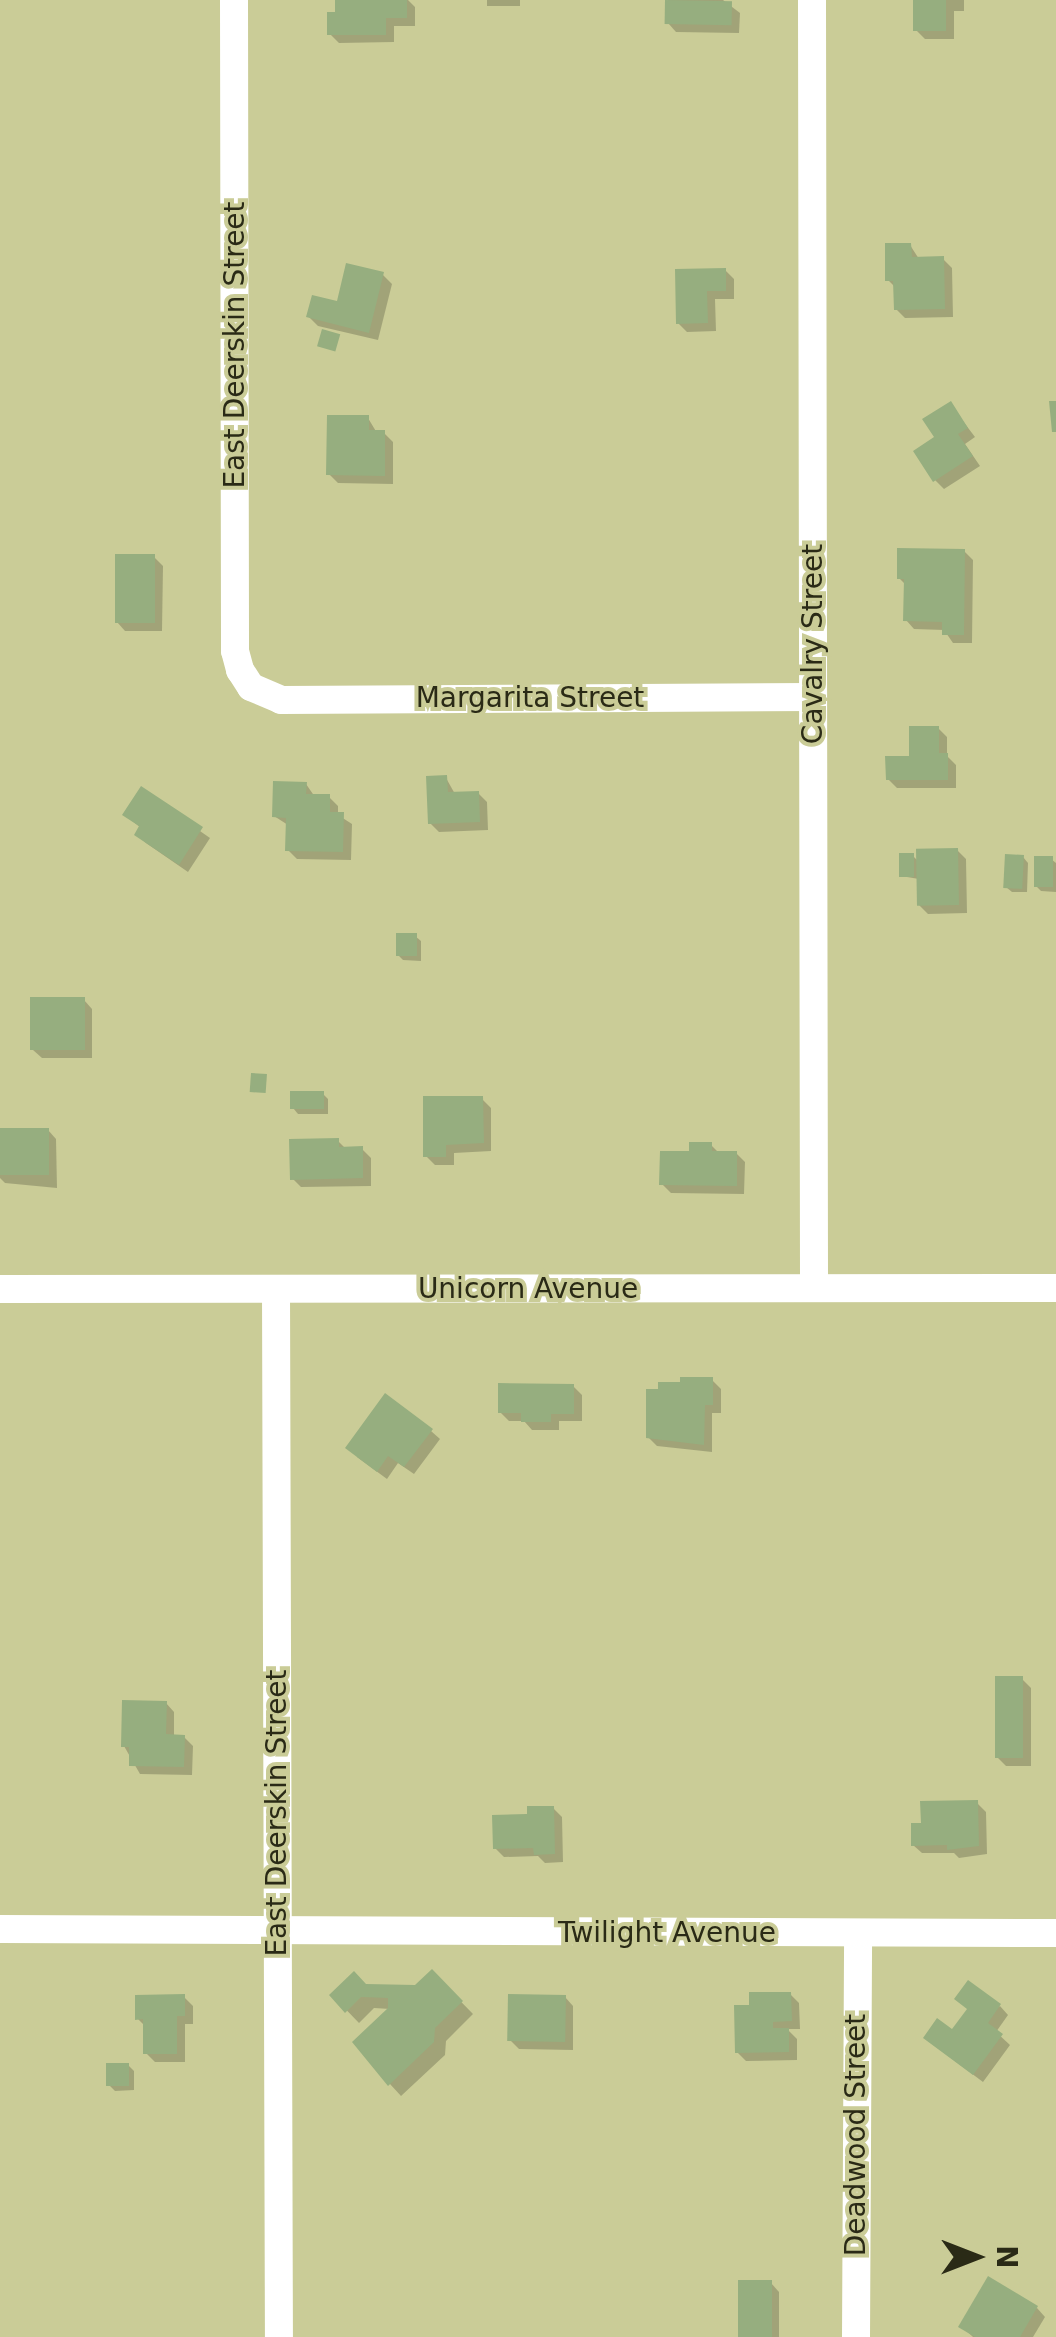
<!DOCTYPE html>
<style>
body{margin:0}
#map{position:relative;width:1056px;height:2337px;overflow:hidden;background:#cacc97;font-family:"DejaVu Sans",sans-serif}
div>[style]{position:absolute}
.shadow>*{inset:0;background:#0003;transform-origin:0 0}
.building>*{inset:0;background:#96ae7f;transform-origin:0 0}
.minor>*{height:28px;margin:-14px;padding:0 14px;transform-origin:14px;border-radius:14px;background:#fff}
span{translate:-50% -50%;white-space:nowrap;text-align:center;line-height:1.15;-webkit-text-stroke:8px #cacc97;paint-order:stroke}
.street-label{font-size:28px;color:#2a2a16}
.north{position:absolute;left:926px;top:2207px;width:100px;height:100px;-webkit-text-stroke:8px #cacc97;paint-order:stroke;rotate:90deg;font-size:28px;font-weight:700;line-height:40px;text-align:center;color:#2a2a16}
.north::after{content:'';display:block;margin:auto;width:35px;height:45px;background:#2a2a16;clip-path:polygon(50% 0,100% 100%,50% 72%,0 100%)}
</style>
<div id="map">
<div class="shadow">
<div style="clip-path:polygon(338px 0,408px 0,415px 7px,415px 26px,394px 26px,394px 42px,339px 43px,330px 34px)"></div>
<div style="left:487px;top:0;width:33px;height:6px"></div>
<div style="clip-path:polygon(668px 0,723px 0,740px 13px,739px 33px,676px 32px,668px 23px)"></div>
<div style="clip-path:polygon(916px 0,964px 0,964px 11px,954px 11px,954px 39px,925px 39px,916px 30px)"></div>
<div style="clip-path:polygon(910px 245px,919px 259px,943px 259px,952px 268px,953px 317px,905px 318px,896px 309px,896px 288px,888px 280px)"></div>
<div style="clip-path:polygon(725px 270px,734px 279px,734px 299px,715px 299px,716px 331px,687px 332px,678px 323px)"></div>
<div style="clip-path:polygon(383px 275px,392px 284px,378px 340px,318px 326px,309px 317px,339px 304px)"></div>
<div style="clip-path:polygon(950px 404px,975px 437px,965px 444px,980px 466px,944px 489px,935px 480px,937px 438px)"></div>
<div style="clip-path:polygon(368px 418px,377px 433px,384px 433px,393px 442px,393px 484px,338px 483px,329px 474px)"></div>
<div style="clip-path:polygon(964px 551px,973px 560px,972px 643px,953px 643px,944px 630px,914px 629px,906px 620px,906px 585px,899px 578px)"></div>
<div style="clip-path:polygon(154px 557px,163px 566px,162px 631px,125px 631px,117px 622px)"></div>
<div style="clip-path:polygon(938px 728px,947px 737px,947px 756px,956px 765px,956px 788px,897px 788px,888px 779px)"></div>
<div style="clip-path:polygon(446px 778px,455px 794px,478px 793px,487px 802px,488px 830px,439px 832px,430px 823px)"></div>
<div style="clip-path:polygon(306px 784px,315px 797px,329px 797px,338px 806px,338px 815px,352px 824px,351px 860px,297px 859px,288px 850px,288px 825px,274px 816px)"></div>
<div style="clip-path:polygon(141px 790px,210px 838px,188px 872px,146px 843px,137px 835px,141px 828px,125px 815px)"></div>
<div style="clip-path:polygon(957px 850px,966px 859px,967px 913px,928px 914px,919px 905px,919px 879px,901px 876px,913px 856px,918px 861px)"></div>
<div style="clip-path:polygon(1023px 857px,1028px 863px,1027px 892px,1012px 892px,1006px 887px)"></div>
<div style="clip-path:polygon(1051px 859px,1056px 863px,1056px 892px,1041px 891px,1036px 886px)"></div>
<div style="clip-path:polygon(415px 936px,421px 941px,421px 961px,403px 960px,398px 955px)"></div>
<div style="clip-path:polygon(84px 1000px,92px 1009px,92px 1058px,42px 1058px,33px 1050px)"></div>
<div style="clip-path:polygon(323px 1094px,328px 1099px,328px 1114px,298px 1114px,293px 1108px)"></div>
<div style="clip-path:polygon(482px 1099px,491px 1108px,491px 1151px,454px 1153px,454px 1165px,435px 1165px,426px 1156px)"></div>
<div style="clip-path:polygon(48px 1130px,56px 1139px,57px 1188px,5px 1183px,0 1178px,0 1131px)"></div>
<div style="clip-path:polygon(338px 1141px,346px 1149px,362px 1149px,371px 1158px,371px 1186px,301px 1187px,292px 1178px)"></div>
<div style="clip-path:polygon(711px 1145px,719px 1153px,736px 1153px,745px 1162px,744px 1194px,671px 1193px,662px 1184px,691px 1154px)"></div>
<div style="clip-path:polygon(712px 1380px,721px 1389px,721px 1413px,712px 1413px,712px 1452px,657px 1446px,648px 1437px)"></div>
<div style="clip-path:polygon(573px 1386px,582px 1395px,582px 1421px,559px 1421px,559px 1430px,532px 1430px,524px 1421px,509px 1421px,500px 1412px)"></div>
<div style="clip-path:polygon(431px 1431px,440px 1439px,414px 1474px,398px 1463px,387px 1479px,357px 1457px)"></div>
<div style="clip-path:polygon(1022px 1679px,1031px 1688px,1031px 1766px,1006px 1766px,997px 1757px)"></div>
<div style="clip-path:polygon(166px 1703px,174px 1712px,174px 1737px,184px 1737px,193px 1746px,192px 1775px,140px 1774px,124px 1746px)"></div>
<div style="clip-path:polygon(977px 1803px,986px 1812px,987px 1854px,959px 1858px,954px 1853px,922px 1853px,913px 1845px,923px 1825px)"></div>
<div style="clip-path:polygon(553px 1808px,562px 1817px,563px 1862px,545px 1863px,538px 1856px,504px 1857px,495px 1848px,529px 1816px)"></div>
<div style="clip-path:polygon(432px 1972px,473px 2014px,446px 2041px,445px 2055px,401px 2096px,390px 2084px,390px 2009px,374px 2008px,359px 2023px,332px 1995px,365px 1986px,416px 1988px)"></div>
<div style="clip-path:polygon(790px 1994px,799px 2003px,800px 2029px,787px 2029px,797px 2039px,797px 2060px,746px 2061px,737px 2052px,752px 2008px)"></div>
<div style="clip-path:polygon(184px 1997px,193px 2006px,193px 2024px,185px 2024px,185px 2062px,155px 2062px,146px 2053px,146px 2027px,137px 2018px)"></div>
<div style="clip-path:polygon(565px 1997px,573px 2006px,573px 2050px,519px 2049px,510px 2040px)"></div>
<div style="clip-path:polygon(1000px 2006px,1008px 2015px,996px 2032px,1010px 2045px,983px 2082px,935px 2046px)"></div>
<div style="clip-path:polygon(128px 2065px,134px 2071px,134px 2090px,115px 2091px,109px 2085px)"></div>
<div style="clip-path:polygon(771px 2283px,779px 2292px,779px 2337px,739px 2337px)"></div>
<div style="clip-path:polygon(1037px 2308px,1045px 2317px,1033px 2337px,973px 2337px,961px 2326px)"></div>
</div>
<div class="building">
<div style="clip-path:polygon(335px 0,407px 0,407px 18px,386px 18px,386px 35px,327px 35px,327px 12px,335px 12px)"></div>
<div style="left:665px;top:0;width:67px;height:24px;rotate:1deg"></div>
<div style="left:913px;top:0;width:33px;height:31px"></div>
<div style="clip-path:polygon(885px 243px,911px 243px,912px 257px,944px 256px,945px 309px,894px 310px,893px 281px,885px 281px)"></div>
<div style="clip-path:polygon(346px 263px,384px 272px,369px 333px,306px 317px,312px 295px,337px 301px)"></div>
<div style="clip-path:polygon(726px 268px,726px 291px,707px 291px,708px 323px,676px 324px,675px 269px)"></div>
<div style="left:322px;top:329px;width:19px;height:18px;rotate:16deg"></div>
<div style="clip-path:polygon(951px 401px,968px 428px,958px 434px,973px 456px,933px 482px,913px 451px,934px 437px,922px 419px)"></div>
<div style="clip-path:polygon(1049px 401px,1056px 401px,1056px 432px,1052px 432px)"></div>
<div style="clip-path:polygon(327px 415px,369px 415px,369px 430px,385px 430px,385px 476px,326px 475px)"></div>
<div style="clip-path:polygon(897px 548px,965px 549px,964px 635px,942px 635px,942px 622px,903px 621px,904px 579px,897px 579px)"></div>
<div style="left:115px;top:554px;width:40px;height:69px"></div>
<div style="clip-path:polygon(909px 726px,939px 726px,939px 753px,948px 753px,948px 780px,886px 780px,885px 756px,909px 756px)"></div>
<div style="clip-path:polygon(447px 775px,448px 792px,479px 791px,480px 822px,428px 824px,426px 776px)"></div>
<div style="clip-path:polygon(273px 781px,307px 782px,306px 794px,330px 794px,330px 812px,344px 812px,343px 852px,285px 851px,286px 818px,272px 817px)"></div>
<div style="clip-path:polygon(141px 786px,203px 827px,179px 865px,134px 835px,139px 826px,122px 815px)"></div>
<div style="left:958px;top:848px;width:57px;height:42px;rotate:89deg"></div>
<div style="left:899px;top:853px;width:15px;height:24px"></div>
<div style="left:1005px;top:854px;width:19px;height:34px;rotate:3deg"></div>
<div style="left:1034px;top:856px;width:19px;height:31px"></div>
<div style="left:396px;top:933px;width:21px;height:23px"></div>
<div style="left:85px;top:997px;width:53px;height:55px;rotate:90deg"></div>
<div style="left:251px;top:1073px;width:16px;height:19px;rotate:4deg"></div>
<div style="left:290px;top:1091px;width:34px;height:18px"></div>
<div style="clip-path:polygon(423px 1096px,483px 1096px,484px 1143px,446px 1145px,446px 1157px,423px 1157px)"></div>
<div style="left:0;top:1128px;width:49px;height:47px"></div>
<div style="clip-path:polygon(339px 1138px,339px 1147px,363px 1146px,363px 1178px,290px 1180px,289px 1139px)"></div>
<div style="clip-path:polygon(689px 1142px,712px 1142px,712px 1151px,737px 1151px,737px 1186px,659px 1185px,660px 1151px,689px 1151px)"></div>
<div style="clip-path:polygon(680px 1377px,713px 1377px,713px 1405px,705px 1405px,704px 1445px,646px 1438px,646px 1389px,658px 1389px,658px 1382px,680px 1382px)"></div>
<div style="clip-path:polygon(498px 1383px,574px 1384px,574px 1414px,551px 1414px,551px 1422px,521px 1422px,521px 1413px,498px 1413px)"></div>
<div style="clip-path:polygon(385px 1393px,433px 1429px,404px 1467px,388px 1456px,377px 1472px,345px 1448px)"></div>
<div style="left:995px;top:1676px;width:28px;height:82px"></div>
<div style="clip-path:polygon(122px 1700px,167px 1701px,166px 1734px,185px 1735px,184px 1767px,129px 1766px,129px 1747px,121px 1747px)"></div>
<div style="clip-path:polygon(978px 1800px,979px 1846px,947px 1850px,947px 1845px,911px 1846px,911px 1823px,921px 1823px,920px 1801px)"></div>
<div style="clip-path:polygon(527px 1806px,554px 1806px,555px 1854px,534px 1855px,533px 1848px,493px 1849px,492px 1815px,527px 1814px)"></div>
<div style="clip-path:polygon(432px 1969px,463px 2001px,435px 2028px,434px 2042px,388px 2086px,352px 2042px,388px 2008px,388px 1998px,361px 1997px,345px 2013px,329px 1995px,354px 1971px,366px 1984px,415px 1985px)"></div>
<div style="clip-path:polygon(968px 1980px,1001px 2004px,988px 2023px,1003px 2034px,973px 2075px,923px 2038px,937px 2018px,952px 2029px,967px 2009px,954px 1999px)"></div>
<div style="clip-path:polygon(749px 1992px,791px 1992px,792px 2021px,773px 2022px,773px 2028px,789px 2028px,789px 2052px,735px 2053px,734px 2005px,749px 2005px)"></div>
<div style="clip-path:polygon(185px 1994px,185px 2016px,177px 2016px,177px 2054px,143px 2054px,143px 2019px,135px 2020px,135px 1995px)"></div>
<div style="left:508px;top:1994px;width:58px;height:47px;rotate:1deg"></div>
<div style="left:106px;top:2063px;width:23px;height:23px"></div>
<div style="clip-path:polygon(988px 2276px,1038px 2306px,1020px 2337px,975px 2337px,958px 2327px)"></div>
<div style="left:738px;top:2280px;width:34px;height:57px"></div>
</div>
<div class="minor">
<div style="left:234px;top:0;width:651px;rotate:89.91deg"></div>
<div style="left:235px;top:651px;width:20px;rotate:75deg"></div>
<div style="left:240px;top:670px;width:20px;rotate:57deg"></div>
<div style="left:251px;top:687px;width:33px;rotate:23deg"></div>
<div style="left:281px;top:700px;width:532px;rotate:-0.32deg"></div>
<div style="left:812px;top:0;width:1288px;rotate:89.91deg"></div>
<div style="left:0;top:1289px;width:1056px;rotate:-0.05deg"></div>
<div style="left:276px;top:1289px;width:1048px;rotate:89.84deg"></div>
<div style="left:0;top:1929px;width:1056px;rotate:0.22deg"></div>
<div style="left:856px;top:2337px;width:404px;rotate:-89.7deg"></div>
</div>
<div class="street-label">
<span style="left:235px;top:345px;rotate:-90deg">East Deerskin Street</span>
<span style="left:813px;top:644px;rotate:-90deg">Cavalry Street</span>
<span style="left:530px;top:698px">Margarita Street</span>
<span style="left:528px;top:1289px">Unicorn Avenue</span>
<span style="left:277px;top:1813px;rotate:-90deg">East Deerskin Street</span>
<span style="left:667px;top:1933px">Twilight Avenue</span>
<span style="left:856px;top:2135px;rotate:-90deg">Deadwood Street</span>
</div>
<div class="north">N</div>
</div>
